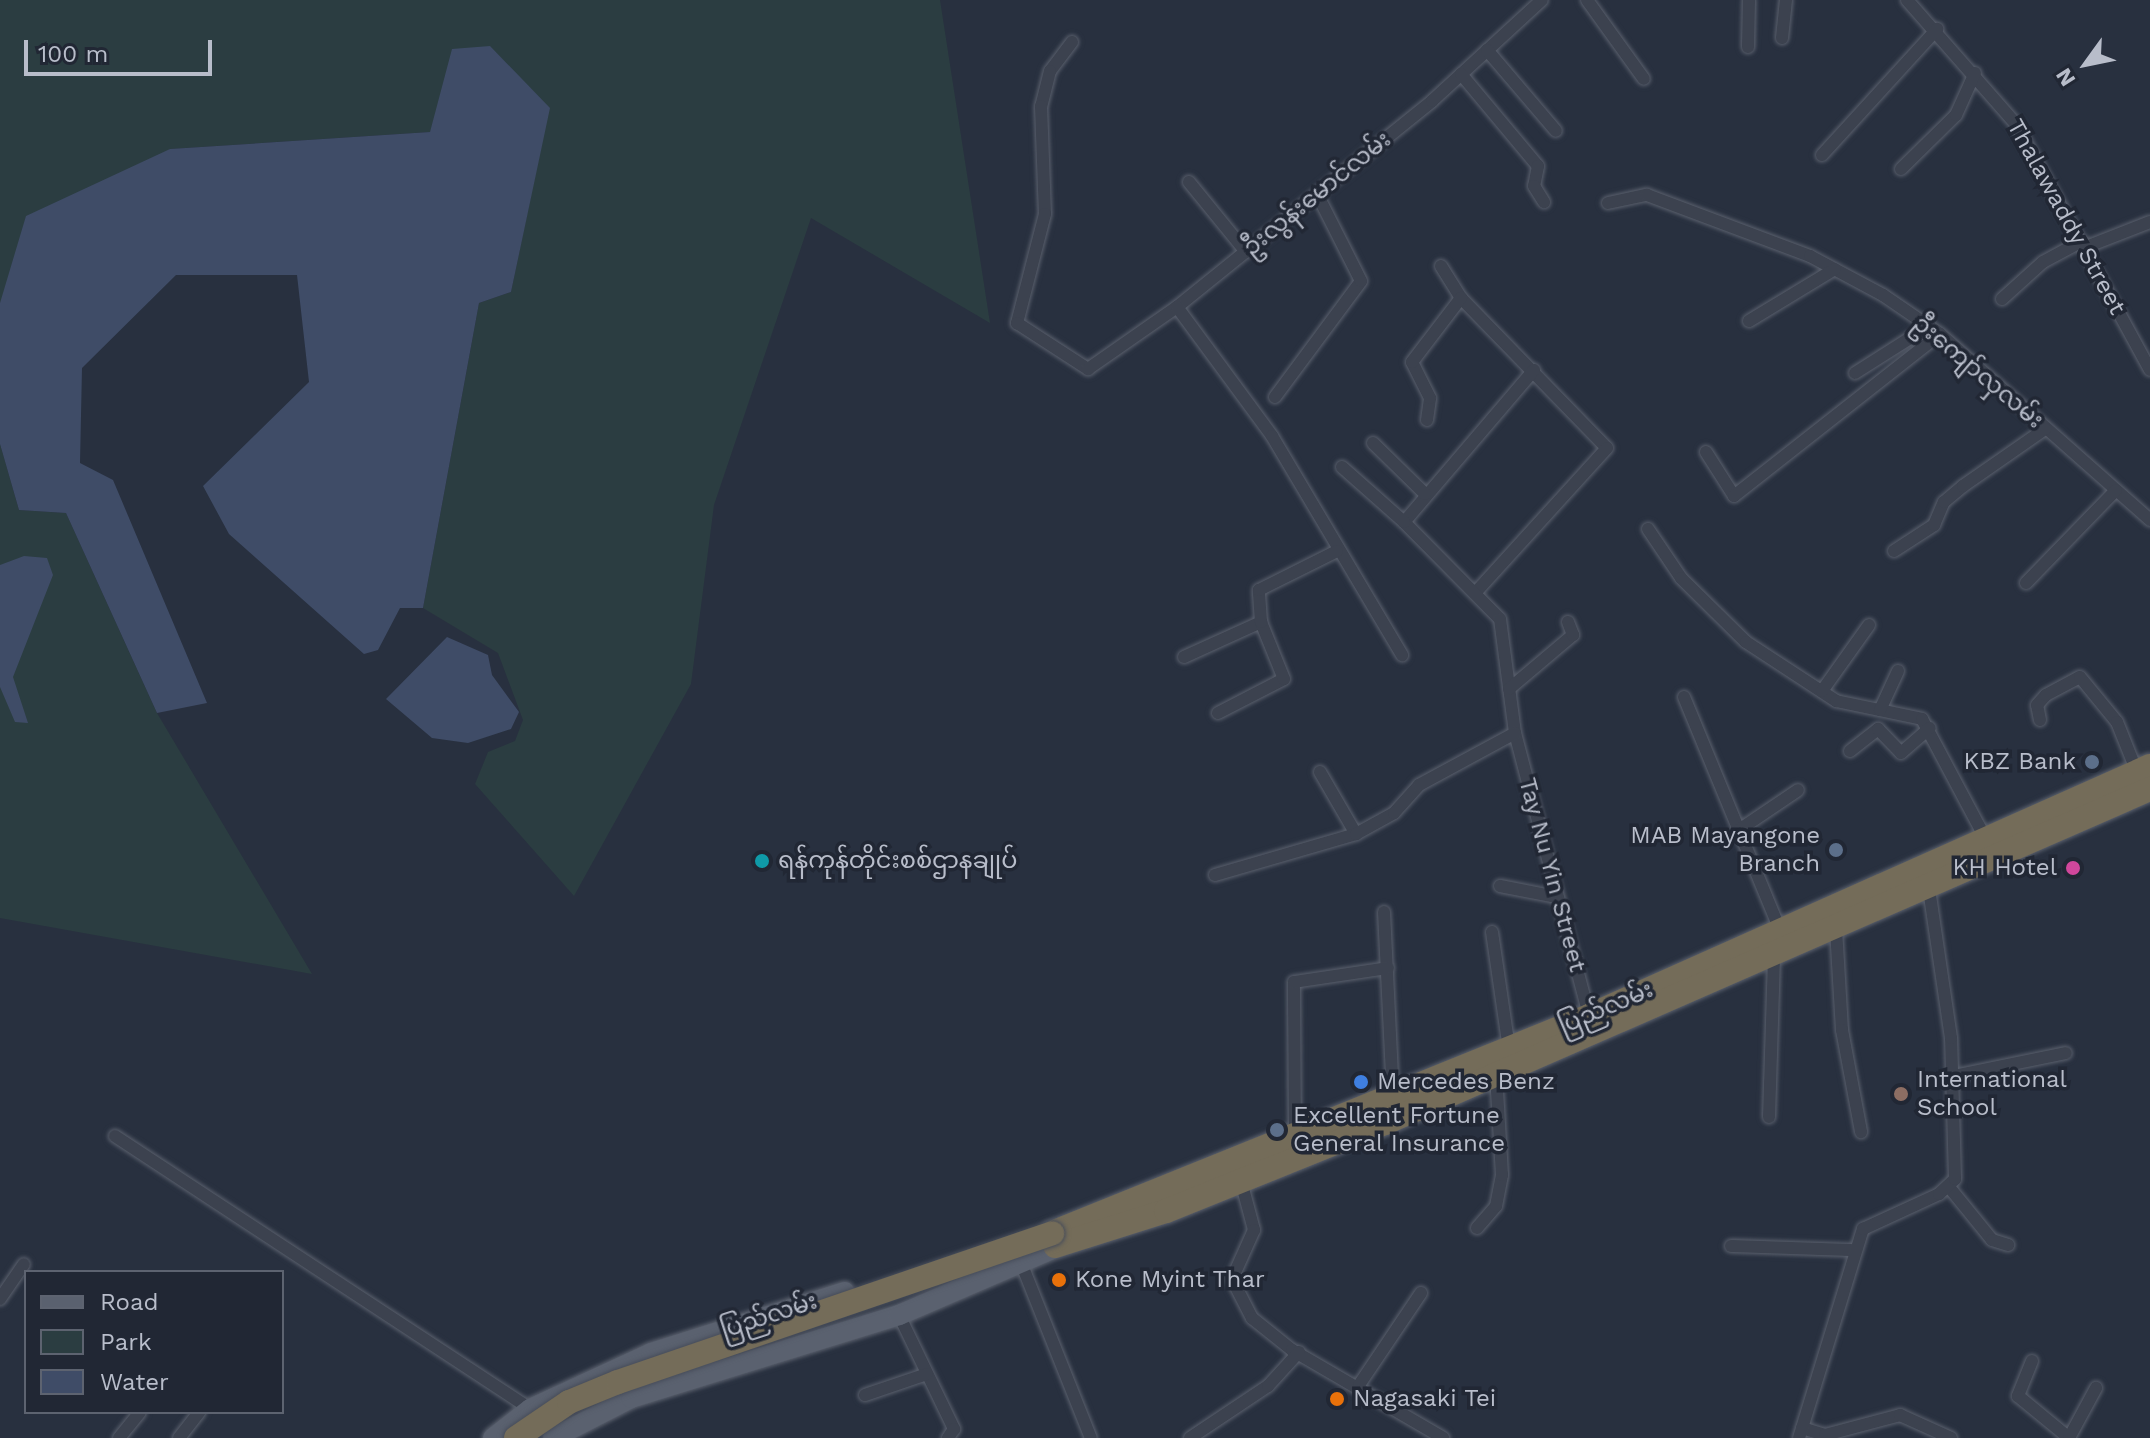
<!DOCTYPE html>
<meta charset="utf-8">
<style>
body{margin:0}
#map{position:relative;width:2150px;height:1438px;overflow:hidden;background:#28303f;font-family:"Work Sans","Noto Sans Myanmar",sans-serif}
div>[style]{position:absolute}
.green>*{inset:0;background:#2b3d41}
.water>*{inset:0;background:#3f4c67}
.roads{filter:drop-shadow(0 0 2px #5a606d) drop-shadow(0 0 2px #5a606d)}
.street>*{height:12px;margin:-6px;padding:0 6px;transform-origin:6px;border-radius:6px;background:#3c424f}
.primary>*{height:20px;margin:-10px;padding:0 10px;transform-origin:10px;border-radius:10px;background:#5a616f}
.highway>*{height:24px;margin:-12px;padding:0 12px;transform-origin:12px;border-radius:12px;background:#746c59}
.bridges{filter:drop-shadow(0 0 2px #474d5a) drop-shadow(0 0 2px #474d5a)}
.highway-bridge>*{height:24px;margin:-12px;padding:0 12px;transform-origin:12px;border-radius:12px;background:#746c59}
.dots>*{width:22px;height:22px;translate:-50% -50%;box-sizing:border-box;border:4px solid #212734;border-radius:50%}
span{translate:-50% -50%;white-space:nowrap;text-align:center;line-height:1.15;-webkit-text-stroke:7px #212734;paint-order:stroke}
.street-label{font-size:24px;color:#b8bdca}
.poi-label{font-size:24px;color:#b8bdca}
.right{translate:-100% -50%;text-align:right}
.left{translate:0 -50%;text-align:left}
.legend{position:absolute;left:24px;top:1270px;width:260px;height:144px;box-sizing:border-box;background:#212734;border:2px solid #5d6370;margin:0;padding:10px 14px;list-style:none;font-size:24px;color:#b8bdca}
.legend li{display:flex;align-items:center;gap:16px;height:40px}
.legend b{width:40px;border:2px solid #5d6370}
.north{position:absolute;left:2046px;top:24px;width:80px;height:80px;-webkit-text-stroke:6px #212734;paint-order:stroke;rotate:237deg;font-size:22px;font-weight:700;line-height:32px;text-align:center;color:#b8bdca}
.north::after{content:'';display:block;margin:auto;width:28px;height:36px;background:#b8bdca;clip-path:polygon(50% 0,100% 100%,50% 72%,0 100%)}
.scale{position:absolute;left:24px;top:40px;width:188px;height:36px;box-sizing:border-box;border:4px solid #b8bdca;border-top:0;padding-left:10px;font-size:24px;line-height:28px;white-space:nowrap;color:#b8bdca;-webkit-text-stroke:6px #212734;paint-order:stroke}
</style>
<div id="map">
<div class="green">
<div style="clip-path:polygon(0 0,940px 0,990px 323px,811px 218px,714px 505px,691px 684px,574px 896px,475px 784px,488px 752px,515px 741px,523px 720px,498px 653px,423px 608px,479px 303px,511px 292px,549px 108px,490px 47px,430px 132px,170px 149px,0 303px)"></div>
<div style="clip-path:polygon(0 444px,19px 510px,66px 513px,157px 713px,312px 974px,0 918px)"></div>
</div>
<div class="water">
<div style="clip-path:polygon(490px 46px,550px 108px,511px 292px,479px 303px,423px 608px,400px 608px,378px 650px,364px 654px,229px 534px,203px 486px,309px 382px,297px 275px,176px 275px,82px 368px,80px 463px,113px 480px,207px 703px,157px 713px,66px 513px,19px 510px,0 444px,0 303px,26px 216px,170px 149px,430px 132px,452px 49px)"></div>
<div style="clip-path:polygon(24px 556px,47px 558px,53px 575px,13px 677px,28px 723px,15px 722px,0 687px,0 565px)"></div>
<div style="clip-path:polygon(447px 637px,488px 655px,492px 675px,519px 712px,511px 729px,468px 743px,432px 738px,386px 699px)"></div>
</div>
<div class="roads">
<div class="street">
<div style="left:1587px;top:0;width:97px;rotate:54.2deg"></div>
<div style="left:1907px;top:0;width:165px;rotate:48.7deg"></div>
<div style="left:2016px;top:124px;width:280px;rotate:61.4deg"></div>
<div style="left:1782px;top:38px;width:38px;rotate:-84deg"></div>
<div style="left:1072px;top:42px;width:36px;rotate:127deg"></div>
<div style="left:1050px;top:71px;width:36px;rotate:104deg"></div>
<div style="left:1041px;top:106px;width:108px;rotate:87.9deg"></div>
<div style="left:1045px;top:214px;width:113px;rotate:104.4deg"></div>
<div style="left:1017px;top:323px;width:85px;rotate:32.9deg"></div>
<div style="left:1088px;top:369px;width:108px;rotate:-34.9deg"></div>
<div style="left:1177px;top:307px;width:328px;rotate:-38.9deg"></div>
<div style="left:1432px;top:101px;width:149px;rotate:-42.6deg"></div>
<div style="left:1748px;top:47px;width:47px;rotate:-88.8deg"></div>
<div style="left:1487px;top:50px;width:106px;rotate:49.6deg"></div>
<div style="left:1461px;top:74px;width:120px;rotate:50.1deg"></div>
<div style="left:1538px;top:166px;width:20px;rotate:101deg"></div>
<div style="left:1534px;top:186px;width:19px;rotate:58deg"></div>
<div style="left:1822px;top:155px;width:171px;rotate:-47.6deg"></div>
<div style="left:1901px;top:169px;width:77px;rotate:-44.5deg"></div>
<div style="left:1956px;top:115px;width:46px;rotate:-65.7deg"></div>
<div style="left:1189px;top:182px;width:90px;rotate:50.8deg"></div>
<div style="left:1608px;top:203px;width:40px;rotate:-12deg"></div>
<div style="left:1647px;top:195px;width:174px;rotate:20.5deg"></div>
<div style="left:1810px;top:256px;width:83px;rotate:28.1deg"></div>
<div style="left:1883px;top:295px;width:69px;rotate:34.4deg"></div>
<div style="left:1940px;top:334px;width:281px;rotate:41.5deg"></div>
<div style="left:2086px;top:247px;width:69px;rotate:-21.3deg"></div>
<div style="left:1441px;top:266px;width:38px;rotate:58deg"></div>
<div style="left:1461px;top:298px;width:209px;rotate:45.8deg"></div>
<div style="left:1607px;top:448px;width:196px;rotate:132.3deg"></div>
<div style="left:2002px;top:299px;width:55px;rotate:-42.1deg"></div>
<div style="left:2043px;top:262px;width:44px;rotate:-28.3deg"></div>
<div style="left:1177px;top:307px;width:160px;rotate:53.6deg"></div>
<div style="left:1272px;top:436px;width:255px;rotate:59.3deg"></div>
<div style="left:1749px;top:321px;width:100px;rotate:-31.2deg"></div>
<div style="left:1534px;top:370px;width:200px;rotate:130.5deg"></div>
<div style="left:1404px;top:522px;width:136px;rotate:45.3deg"></div>
<div style="left:1500px;top:619px;width:115px;rotate:82.5deg"></div>
<div style="left:1515px;top:733px;width:293px;rotate:75.3deg"></div>
<div style="left:1855px;top:373px;width:88px;rotate:-32.4deg"></div>
<div style="left:1275px;top:397px;width:144px;rotate:-53.4deg"></div>
<div style="left:1361px;top:281px;width:97px;rotate:-116.8deg"></div>
<div style="left:1427px;top:420px;width:22px;rotate:-82deg"></div>
<div style="left:1430px;top:398px;width:40px;rotate:-116.6deg"></div>
<div style="left:1412px;top:362px;width:81px;rotate:-52.6deg"></div>
<div style="left:1373px;top:443px;width:73px;rotate:44.4deg"></div>
<div style="left:1706px;top:452px;width:52px;rotate:57.5deg"></div>
<div style="left:1734px;top:496px;width:262px;rotate:-38.2deg"></div>
<div style="left:1342px;top:467px;width:83px;rotate:41.6deg"></div>
<div style="left:1648px;top:529px;width:59px;rotate:56deg"></div>
<div style="left:1681px;top:578px;width:91px;rotate:44.6deg"></div>
<div style="left:1746px;top:642px;width:108px;rotate:33.2deg"></div>
<div style="left:1836px;top:701px;width:88px;rotate:11.8deg"></div>
<div style="left:1922px;top:719px;width:138px;rotate:62deg"></div>
<div style="left:1894px;top:551px;width:48px;rotate:-33deg"></div>
<div style="left:1934px;top:525px;width:25px;rotate:-67deg"></div>
<div style="left:1944px;top:502px;width:25px;rotate:-40deg"></div>
<div style="left:1963px;top:486px;width:100px;rotate:-34.8deg"></div>
<div style="left:2026px;top:583px;width:129px;rotate:-45.9deg"></div>
<div style="left:1184px;top:657px;width:85px;rotate:-24.4deg"></div>
<div style="left:1509px;top:689px;width:84px;rotate:-40.2deg"></div>
<div style="left:1573px;top:635px;width:14px;rotate:-111deg"></div>
<div style="left:1822px;top:691px;width:81px;rotate:-54.5deg"></div>
<div style="left:1684px;top:697px;width:254px;rotate:67.6deg"></div>
<div style="left:1880px;top:710px;width:43px;rotate:-65.2deg"></div>
<div style="left:1218px;top:713px;width:74px;rotate:-27.3deg"></div>
<div style="left:1284px;top:679px;width:61px;rotate:-112deg"></div>
<div style="left:1261px;top:622px;width:32px;rotate:-94deg"></div>
<div style="left:1259px;top:590px;width:87px;rotate:-26.6deg"></div>
<div style="left:2040px;top:720px;width:15px;rotate:-101deg"></div>
<div style="left:2037px;top:705px;width:13px;rotate:-48deg"></div>
<div style="left:2046px;top:695px;width:38px;rotate:-28deg"></div>
<div style="left:2080px;top:677px;width:58px;rotate:50.6deg"></div>
<div style="left:2117px;top:722px;width:54px;rotate:68.2deg"></div>
<div style="left:1850px;top:751px;width:36px;rotate:-38deg"></div>
<div style="left:1878px;top:729px;width:33px;rotate:46deg"></div>
<div style="left:1901px;top:753px;width:38px;rotate:-41deg"></div>
<div style="left:1320px;top:772px;width:72px;rotate:59.9deg"></div>
<div style="left:1739px;top:830px;width:71px;rotate:-34.1deg"></div>
<div style="left:1215px;top:875px;width:147px;rotate:-16.2deg"></div>
<div style="left:1356px;top:834px;width:43px;rotate:-28.9deg"></div>
<div style="left:1394px;top:813px;width:38px;rotate:-48deg"></div>
<div style="left:1419px;top:785px;width:109px;rotate:-28.4deg"></div>
<div style="left:1500px;top:886px;width:57px;rotate:11.1deg"></div>
<div style="left:1384px;top:912px;width:184px;rotate:87.2deg"></div>
<div style="left:1836px;top:929px;width:101px;rotate:86.6deg"></div>
<div style="left:1842px;top:1030px;width:104px;rotate:79.4deg"></div>
<div style="left:1492px;top:932px;width:117px;rotate:81.7deg"></div>
<div style="left:1954px;top:1076px;width:114px;rotate:-11.6deg"></div>
<div style="left:1769px;top:1117px;width:159px;rotate:-88.2deg"></div>
<div style="left:115px;top:1136px;width:497px;rotate:33.3deg"></div>
<div style="left:1295px;top:1137px;width:155px;rotate:-90.4deg"></div>
<div style="left:1294px;top:982px;width:95px;rotate:-8.5deg"></div>
<div style="left:1241px;top:1181px;width:51px;rotate:75.1deg"></div>
<div style="left:1254px;top:1230px;width:54px;rotate:114.2deg"></div>
<div style="left:1232px;top:1279px;width:44px;rotate:62.9deg"></div>
<div style="left:1252px;top:1318px;width:51px;rotate:38.7deg"></div>
<div style="left:1292px;top:1350px;width:175px;rotate:30.2deg"></div>
<div style="left:1949px;top:1187px;width:68px;rotate:50.9deg"></div>
<div style="left:1992px;top:1240px;width:17px;rotate:17deg"></div>
<div style="left:1477px;top:1228px;width:29px;rotate:-49deg"></div>
<div style="left:1496px;top:1206px;width:32px;rotate:-79deg"></div>
<div style="left:1502px;top:1175px;width:102px;rotate:-93.4deg"></div>
<div style="left:1731px;top:1246px;width:120px;rotate:1.9deg"></div>
<div style="left:1022px;top:1265px;width:186px;rotate:68.3deg"></div>
<div style="left:0;top:1299px;width:42px;rotate:-55.6deg"></div>
<div style="left:899px;top:1315px;width:127px;rotate:64.2deg"></div>
<div style="left:954px;top:1429px;width:11px;rotate:124deg"></div>
<div style="left:2032px;top:1361px;width:38px;rotate:112deg"></div>
<div style="left:2018px;top:1396px;width:66px;rotate:39.5deg"></div>
<div style="left:2069px;top:1438px;width:57px;rotate:-61.6deg"></div>
<div style="left:1359px;top:1385px;width:111px;rotate:-56deg"></div>
<div style="left:865px;top:1395px;width:65px;rotate:-18.7deg"></div>
<div style="left:1802px;top:1428px;width:24px;rotate:17deg"></div>
<div style="left:1825px;top:1435px;width:78px;rotate:-14.9deg"></div>
<div style="left:1900px;top:1415px;width:56px;rotate:24.3deg"></div>
<div style="left:119px;top:1438px;width:33px;rotate:-51deg"></div>
<div style="left:179px;top:1438px;width:33px;rotate:-52deg"></div>
<div style="left:1190px;top:1438px;width:94px;rotate:-33.7deg"></div>
<div style="left:1268px;top:1386px;width:46px;rotate:-47.6deg"></div>
<div style="left:1799px;top:1438px;width:219px;rotate:-73deg"></div>
<div style="left:1863px;top:1229px;width:84px;rotate:-24.7deg"></div>
<div style="left:1939px;top:1194px;width:22px;rotate:-43deg"></div>
<div style="left:1955px;top:1179px;width:141px;rotate:-91.6deg"></div>
<div style="left:1951px;top:1038px;width:158px;rotate:-98.4deg"></div>
</div>
<div class="primary">
<div style="left:493px;top:1438px;width:47px;rotate:-38.1deg"></div>
<div style="left:530px;top:1409px;width:133px;rotate:-24.8deg"></div>
<div style="left:651px;top:1353px;width:203px;rotate:-17.5deg"></div>
<div style="left:553px;top:1438px;width:88px;rotate:-27.1deg"></div>
<div style="left:631px;top:1398px;width:281px;rotate:-17.2deg"></div>
<div style="left:899px;top:1315px;width:182px;rotate:-23.3deg"></div>
</div>
<div class="highway">
<div style="left:1052px;top:1233px;width:579px;rotate:-22deg"></div>
<div style="left:1589px;top:1016px;width:614px;rotate:-24.02deg"></div>
<div style="left:1055px;top:1246px;width:116px;rotate:-17.5deg"></div>
<div style="left:1166px;top:1211px;width:236px;rotate:-21.9deg"></div>
<div style="left:1385px;top:1123px;width:835px;rotate:-23.59deg"></div>
</div>
</div>
<div class="bridges">
<div class="highway-bridge">
<div style="left:516px;top:1438px;width:64px;rotate:-34.2deg"></div>
<div style="left:569px;top:1402px;width:53px;rotate:-22.2deg"></div>
<div style="left:618px;top:1382px;width:459px;rotate:-18.9deg"></div>
</div>
</div>
<div class="dots">
<div style="left:2092px;top:762px;background:#5c6f8a"></div>
<div style="left:1836px;top:850px;background:#5c6f8a"></div>
<div style="left:762px;top:861px;background:#0f9aa8"></div>
<div style="left:2073px;top:868px;background:#d1479c"></div>
<div style="left:1361px;top:1082px;background:#3f7fe0"></div>
<div style="left:1901px;top:1094px;background:#8d6e63"></div>
<div style="left:1277px;top:1130px;background:#5c6f8a"></div>
<div style="left:1059px;top:1280px;background:#e8710a"></div>
<div style="left:1337px;top:1399px;background:#e8710a"></div>
</div>
<div class="street-label">
<span style="left:1317px;top:194px;rotate:-39deg">ဦးလွန်းမောင်လမ်း</span>
<span style="left:2066px;top:217px;rotate:61deg">Thalawaddy Street</span>
<span style="left:1978px;top:372px;rotate:40deg">ဦးကျော်လှလမ်း</span>
<span style="left:1552px;top:875px;rotate:75deg">Tay Nu Yin Street</span>
<span style="left:1606px;top:1008px;rotate:-23deg">ပြည်လမ်း</span>
<span style="left:769px;top:1316px;rotate:-18deg">ပြည်လမ်း</span>
</div>
<div class="poi-label">
<span class="right" style="left:2076px;top:762px">KBZ Bank</span>
<span class="right" style="left:1820px;top:850px">MAB Mayangone<br>Branch</span>
<span class="left" style="left:778px;top:861px">ရန်ကုန်တိုင်းစစ်ဌာနချုပ်</span>
<span class="right" style="left:2057px;top:868px">KH Hotel</span>
<span class="left" style="left:1917px;top:1094px">International<br>School</span>
<span class="left" style="left:1377px;top:1082px">Mercedes Benz</span>
<span class="left" style="left:1293px;top:1130px">Excellent Fortune<br>General Insurance</span>
<span class="left" style="left:1075px;top:1280px">Kone Myint Thar</span>
<span class="left" style="left:1353px;top:1399px">Nagasaki Tei</span>
</div>
<ul class="legend">
<li><b style="height:10px;background:#5a616f"></b>Road</li>
<li><b style="height:22px;background:#2b3d41"></b>Park</li>
<li><b style="height:22px;background:#3f4c67"></b>Water</li>
</ul>
<div class="north">N</div>
<div class="scale">100 m</div>
</div>
